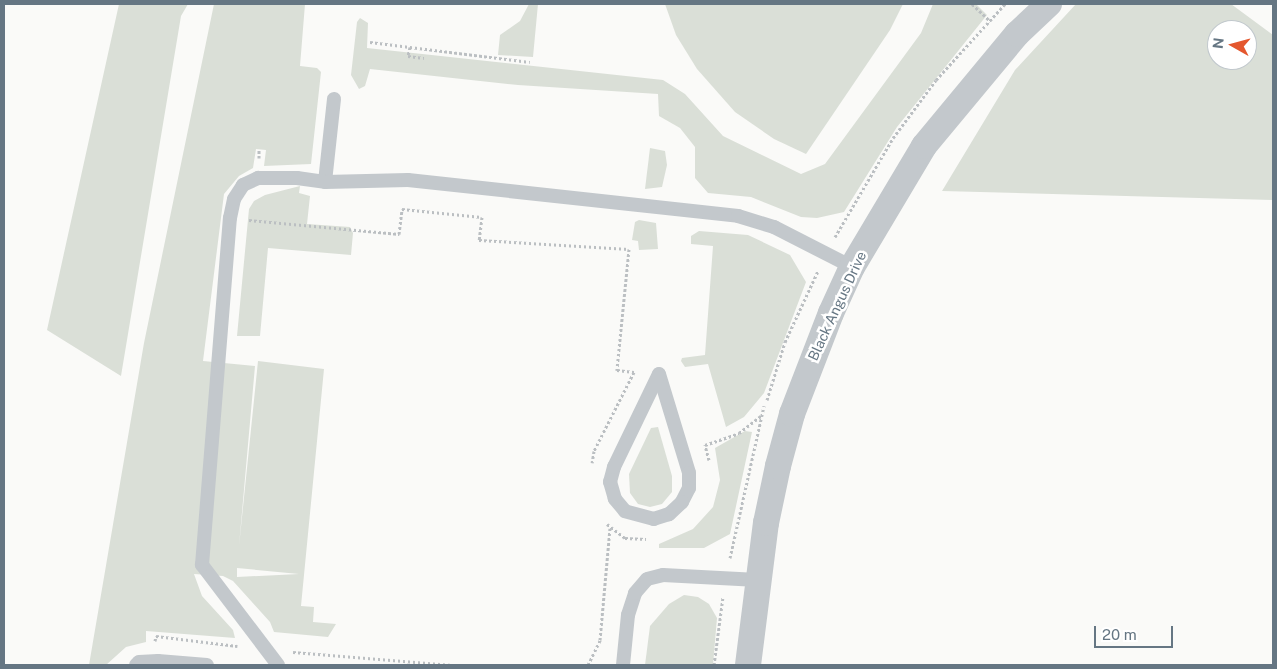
<!DOCTYPE html>
<style>
body{margin:0}
#map{position:relative;width:1277px;height:669px;overflow:hidden;background:#fafaf8;font-family:"Public Sans",sans-serif}
div>[style]{position:absolute}
.green>*{inset:0;background:#dadfd7}
.path>*{height:3px;margin-top:-1.5px;transform-origin:0;background:repeating-linear-gradient(90deg,#bbbfc2 0 2.5px,transparent 0 5px)}
.service>*{height:14px;margin:-7px;padding:0 7px;transform-origin:7px;border-radius:7px;background:#c3c8cc}
.minor>*{height:26px;margin:-13px;padding:0 13px;transform-origin:13px;border-radius:13px;background:#c3c8cc}
span{translate:-50% -50%;white-space:nowrap;text-align:center;line-height:1.15;-webkit-text-stroke:5px #fff;paint-order:stroke}
.street-label{font-size:14px;color:#657683}
.frame{position:absolute;inset:0;border:5px solid #657683;pointer-events:none}
.north{position:absolute;left:1207px;top:20px;width:50px;height:50px;box-sizing:border-box;background:#fff;border:1px solid #c1c8cd;border-radius:50%;rotate:277deg;font-size:14px;font-weight:700;line-height:20px;text-align:center;color:#657683}
.north::after{content:'';display:block;margin:auto;width:18px;height:22px;background:#e4572e;clip-path:polygon(50% 0,100% 100%,50% 72%,0 100%)}
.scale{position:absolute;left:1094px;top:626px;width:79px;height:22px;box-sizing:border-box;border:2px solid #657683;border-top:0;padding-left:6px;font-size:15px;line-height:18px;white-space:nowrap;color:#657683;-webkit-text-stroke:4px #fff;paint-order:stroke}
</style>
<div id="map">
<div class="green">
<div style="clip-path:polygon(119px 4px,188px 4px,181px 16px,121px 376px,47px 330px)"></div>
<div style="clip-path:polygon(evenodd,214px 4px,305px 4px,300px 66px,317px 68px,321px 72px,311px 164px,264px 166px,266px 150px,256px 149px,253px 168px,239px 176px,224px 194px,203px 361px,255px 366px,239px 546px,258px 361px,324px 369px,301px 606px,314px 607px,313px 622px,336px 624px,328px 637px,274px 632px,270px 622px,233px 581px,223px 576px,194px 574px,202px 596px,233px 630px,235px 638px,146px 631px,146px 642px,126px 647px,106px 665px,89px 665px,144px 343px,214px 4px,237px 568px,299px 574px,237px 577px,237px 568px)"></div>
<div style="clip-path:polygon(529px 4px,538px 4px,533px 57px,498px 55px,500px 35px,520px 21px)"></div>
<div style="clip-path:polygon(665px 4px,903px 4px,890px 30px,806px 154px,774px 139px,735px 112px,697px 69px,676px 35px)"></div>
<div style="clip-path:polygon(933px 4px,976px 4px,987px 15px,897px 127px,844px 212px,817px 218px,801px 217px,751px 197px,708px 193px,695px 178px,695px 147px,680px 128px,659px 116px,658px 94px,518px 85px,370px 69px,365px 86px,359px 89px,351px 75px,357px 22px,360px 18px,368px 23px,367px 48px,663px 80px,685px 94px,723px 136px,801px 174px,825px 164px,921px 33px)"></div>
<div style="clip-path:polygon(evenodd,1076px 4px,1231px 4px,1273px 35px,1273px 200px,942px 191px,1015px 70px,1076px 4px,1217px 30px,1247px 30px,1247px 60px,1217px 60px,1217px 30px)"></div>
<div style="clip-path:polygon(650px 148px,665px 151px,667px 165px,662px 187px,645px 189px)"></div>
<div style="clip-path:polygon(300px 186px,299px 193px,310px 196px,307px 224px,350px 227px,353px 233px,351px 255px,268px 248px,260px 336px,237px 336px,249px 209px,254px 201px,265px 195px)"></div>
<div style="clip-path:polygon(639px 220px,656px 223px,658px 249px,639px 250px,638px 241px,632px 240px,635px 222px)"></div>
<div style="clip-path:polygon(699px 231px,748px 235px,790px 255px,806px 282px,764px 393px,744px 417px,726px 427px,708px 364px,685px 367px,681px 361px,682px 358px,705px 355px,713px 246px,691px 244px,691px 236px)"></div>
<div style="clip-path:polygon(658px 427px,672px 476px,672px 492px,662px 504px,650px 507px,638px 504px,630px 493px,629px 474px,651px 428px)"></div>
<div style="clip-path:polygon(745px 431px,752px 432px,730px 534px,704px 548px,659px 548px,659px 544px,693px 529px,713px 507px,720px 480px,715px 448px)"></div>
<div style="clip-path:polygon(684px 595px,698px 597px,709px 604px,717px 618px,713px 665px,645px 665px,650px 626px,669px 604px)"></div>
</div>
<div class="path">
<div style="left:972px;top:4px;width:25px;rotate:43deg"></div>
<div style="left:370px;top:42px;width:161px;rotate:7.1deg"></div>
<div style="left:410px;top:47px;width:9px;rotate:103deg"></div>
<div style="left:408px;top:56px;width:16px;rotate:7deg"></div>
<div style="left:259px;top:158px;width:9px;rotate:-90deg"></div>
<div style="left:249px;top:220px;width:151px;rotate:5.3deg"></div>
<div style="left:399px;top:234px;width:25px;rotate:-83deg"></div>
<div style="left:402px;top:209px;width:80px;rotate:5.7deg"></div>
<div style="left:482px;top:217px;width:23px;rotate:97deg"></div>
<div style="left:479px;top:240px;width:150px;rotate:3.4deg"></div>
<div style="left:629px;top:249px;width:122px;rotate:95.7deg"></div>
<div style="left:617px;top:370px;width:17px;rotate:7deg"></div>
<div style="left:634px;top:372px;width:89px;rotate:116.9deg"></div>
<div style="left:594px;top:451px;width:12px;rotate:99deg"></div>
<div style="left:835px;top:237px;width:115px;rotate:-59.6deg"></div>
<div style="left:893px;top:138px;width:72px;rotate:-53.4deg"></div>
<div style="left:936px;top:80px;width:103px;rotate:-47.8deg"></div>
<div style="left:767px;top:400px;width:61px;rotate:-72.8deg"></div>
<div style="left:785px;top:342px;width:78px;rotate:-65.1deg"></div>
<div style="left:709px;top:460px;width:16px;rotate:-105deg"></div>
<div style="left:705px;top:445px;width:36px;rotate:-19deg"></div>
<div style="left:739px;top:433px;width:28px;rotate:-38deg"></div>
<div style="left:607px;top:524px;width:23px;rotate:38deg"></div>
<div style="left:625px;top:538px;width:21px;rotate:3deg"></div>
<div style="left:730px;top:558px;width:156px;rotate:-77.4deg"></div>
<div style="left:155px;top:641px;width:5px;rotate:-79deg"></div>
<div style="left:156px;top:636px;width:82px;rotate:7deg"></div>
<div style="left:293px;top:652px;width:160px;rotate:4.7deg"></div>
<div style="left:588px;top:665px;width:28px;rotate:-64deg"></div>
<div style="left:600px;top:640px;width:112px;rotate:-84.9deg"></div>
<div style="left:714px;top:665px;width:69px;rotate:-82.5deg"></div>
</div>
<div class="service">
<div style="left:334px;top:99px;width:83px;rotate:96.2deg"></div>
<div style="left:325px;top:182px;width:83px;rotate:-1.4deg"></div>
<div style="left:408px;top:180px;width:332px;rotate:6.2deg"></div>
<div style="left:738px;top:216px;width:38px;rotate:17deg"></div>
<div style="left:774px;top:227px;width:88px;rotate:27.1deg"></div>
<div style="left:659px;top:374px;width:103px;rotate:73.1deg"></div>
<div style="left:689px;top:473px;width:15px;rotate:90deg"></div>
<div style="left:689px;top:488px;width:16px;rotate:117deg"></div>
<div style="left:682px;top:502px;width:18px;rotate:137deg"></div>
<div style="left:669px;top:514px;width:16px;rotate:162deg"></div>
<div style="left:654px;top:519px;width:30px;rotate:-165deg"></div>
<div style="left:625px;top:511px;width:16px;rotate:-130deg"></div>
<div style="left:615px;top:499px;width:18px;rotate:-106deg"></div>
<div style="left:610px;top:482px;width:16px;rotate:-75deg"></div>
<div style="left:614px;top:467px;width:103px;rotate:-64.2deg"></div>
<div style="left:136px;top:665px;width:4px;rotate:-45deg"></div>
<div style="left:139px;top:662px;width:19px;rotate:-3deg"></div>
<div style="left:158px;top:661px;width:49px;rotate:4.7deg"></div>
<div style="left:278px;top:665px;width:126px;rotate:-127.2deg"></div>
<div style="left:202px;top:565px;width:348px;rotate:-85.4deg"></div>
<div style="left:230px;top:218px;width:19px;rotate:-78deg"></div>
<div style="left:234px;top:199px;width:17px;rotate:-57deg"></div>
<div style="left:243px;top:185px;width:17px;rotate:-25deg"></div>
<div style="left:258px;top:178px;width:39px"></div>
<div style="left:297px;top:178px;width:28px;rotate:8deg"></div>
<div style="left:623px;top:665px;width:50px;rotate:-84.3deg"></div>
<div style="left:628px;top:615px;width:23px;rotate:-72deg"></div>
<div style="left:635px;top:593px;width:18px;rotate:-49deg"></div>
<div style="left:647px;top:579px;width:16px;rotate:-14deg"></div>
<div style="left:663px;top:575px;width:95px;rotate:3deg"></div>
</div>
<div class="minor">
<div style="left:748px;top:665px;width:143px;rotate:-82.8deg"></div>
<div style="left:766px;top:523px;width:58px;rotate:-78.1deg"></div>
<div style="left:778px;top:466px;width:54px;rotate:-74.9deg"></div>
<div style="left:792px;top:414px;width:108px;rotate:-68.9deg"></div>
<div style="left:831px;top:313px;width:51px;rotate:-65.5deg"></div>
<div style="left:852px;top:267px;width:141px;rotate:-59.2deg"></div>
<div style="left:924px;top:146px;width:146px;rotate:-50.3deg"></div>
<div style="left:1017px;top:34px;width:44px;rotate:-43.2deg"></div>
</div>
<div class="street-label">
<span style="left:837px;top:306px;rotate:-65deg">Black Angus Drive</span>
</div>
<div class="frame"></div>
<div class="north">N</div>
<div class="scale">20 m</div>
</div>
